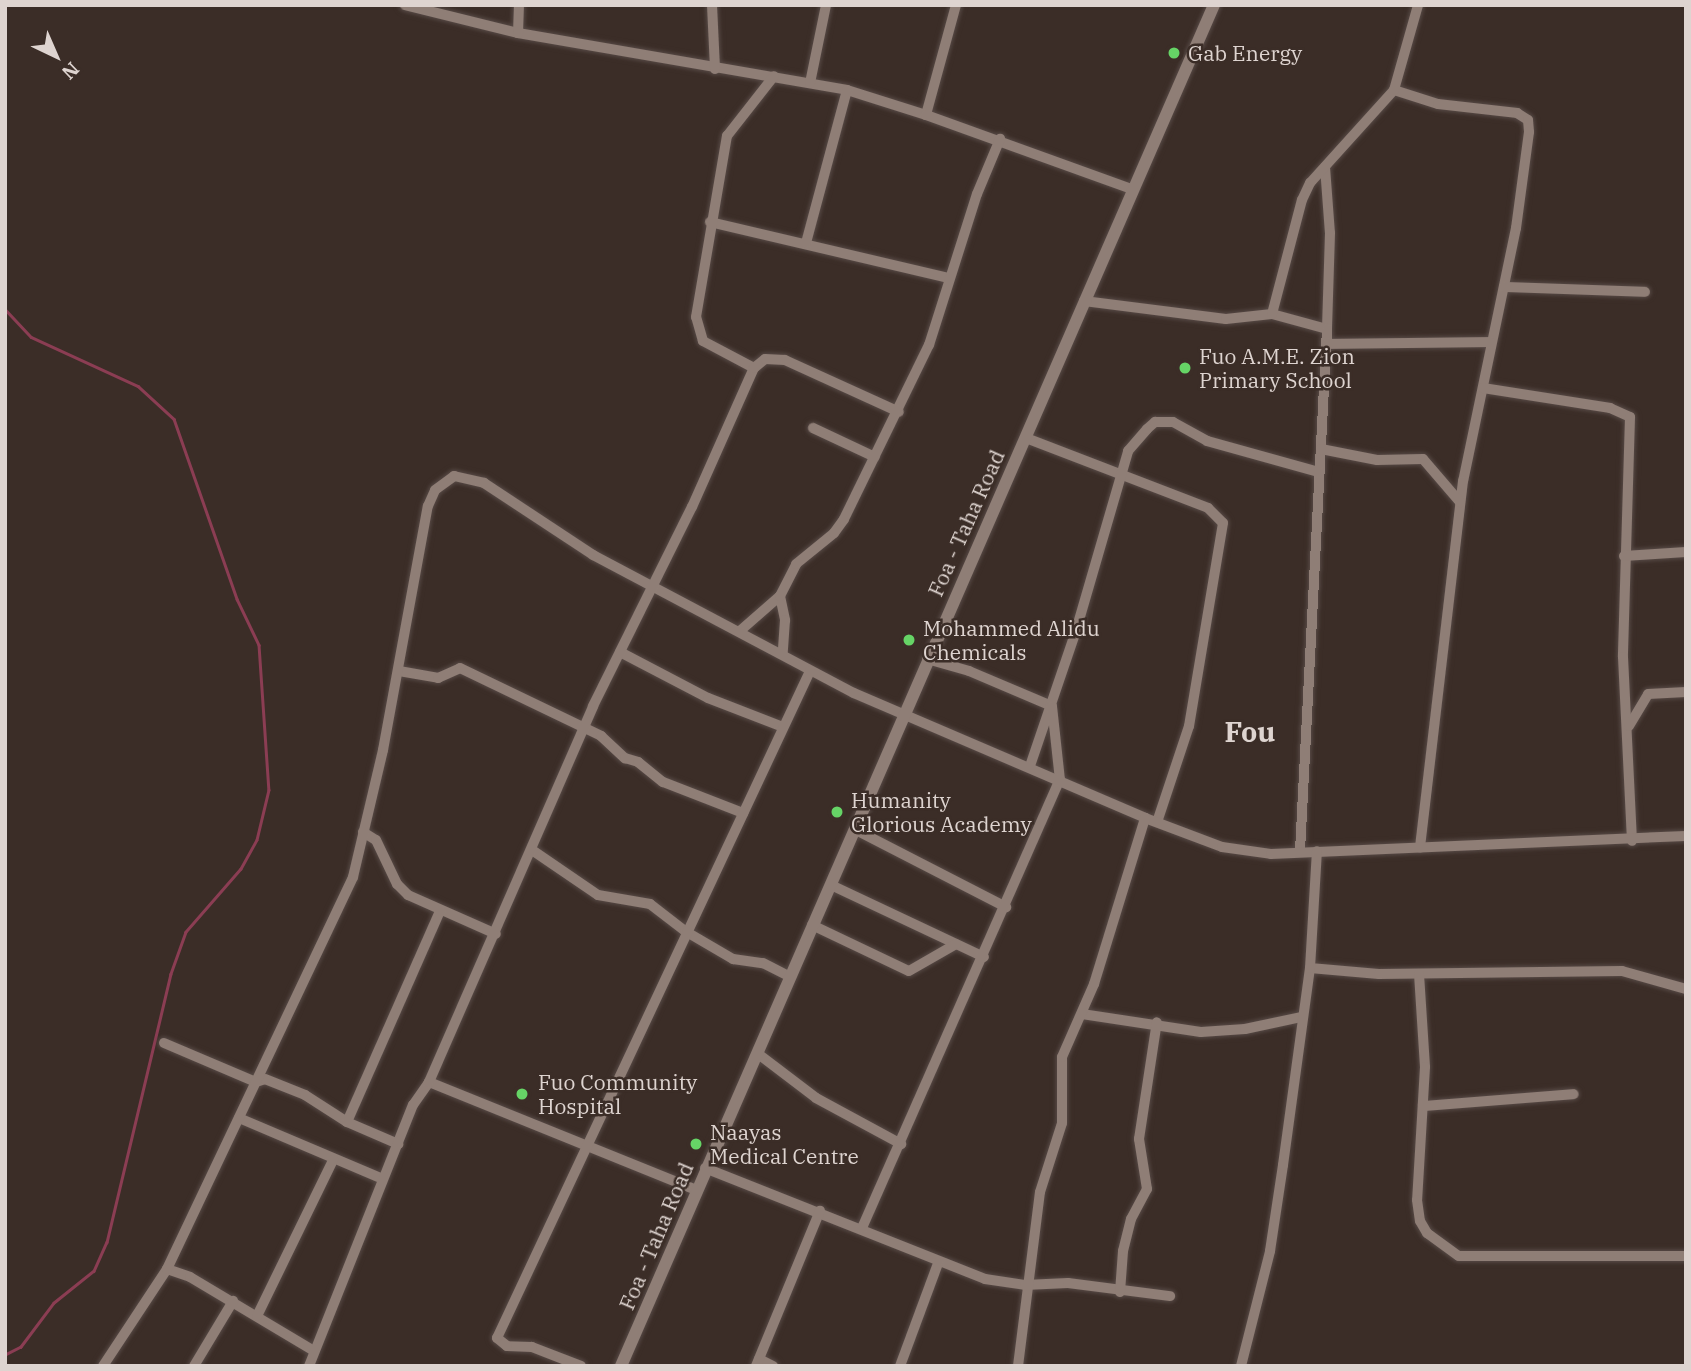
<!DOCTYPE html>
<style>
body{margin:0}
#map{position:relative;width:1691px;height:1371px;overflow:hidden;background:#3b2d27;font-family:"IBM Plex Serif",serif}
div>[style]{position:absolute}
.stream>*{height:2.5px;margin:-1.25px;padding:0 1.25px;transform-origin:1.25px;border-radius:1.25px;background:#8b3d53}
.roads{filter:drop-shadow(0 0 2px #574a46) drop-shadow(0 0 2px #574a46)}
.minor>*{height:10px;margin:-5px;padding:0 5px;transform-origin:5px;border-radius:5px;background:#8f7e76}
.tertiary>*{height:12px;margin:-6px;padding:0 6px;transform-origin:6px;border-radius:6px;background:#8f7e76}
.dots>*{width:19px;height:19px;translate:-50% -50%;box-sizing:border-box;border:4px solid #3b2d27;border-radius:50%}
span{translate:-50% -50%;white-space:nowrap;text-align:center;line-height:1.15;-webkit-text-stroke:5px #3b2d27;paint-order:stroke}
.poi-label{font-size:21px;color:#ded4d0}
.left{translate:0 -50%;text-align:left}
.street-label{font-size:21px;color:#ded4d0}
.district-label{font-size:28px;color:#ded4d0;font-weight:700}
.frame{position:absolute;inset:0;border:7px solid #ded4d0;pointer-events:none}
.north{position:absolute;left:21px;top:21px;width:70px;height:70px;-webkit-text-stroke:5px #3b2d27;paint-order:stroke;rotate:136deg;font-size:19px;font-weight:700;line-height:28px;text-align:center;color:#ded4d0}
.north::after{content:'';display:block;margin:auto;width:24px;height:32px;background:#ded4d0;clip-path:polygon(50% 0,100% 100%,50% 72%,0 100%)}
</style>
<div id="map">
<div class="stream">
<div style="left:5px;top:309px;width:38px;rotate:47deg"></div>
<div style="left:31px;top:337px;width:118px;rotate:24.6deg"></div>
<div style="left:138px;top:386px;width:49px;rotate:42.5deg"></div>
<div style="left:174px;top:419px;width:191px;rotate:70.7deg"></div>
<div style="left:237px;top:599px;width:51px;rotate:64.4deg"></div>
<div style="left:259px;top:645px;width:145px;rotate:86.1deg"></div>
<div style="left:269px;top:790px;width:51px;rotate:103.5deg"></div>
<div style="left:257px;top:840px;width:33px;rotate:119deg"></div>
<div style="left:241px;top:869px;width:84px;rotate:131.1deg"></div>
<div style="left:186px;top:932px;width:45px;rotate:109.7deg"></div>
<div style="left:171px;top:974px;width:276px;rotate:103.4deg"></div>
<div style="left:107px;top:1242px;width:32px;rotate:114deg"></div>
<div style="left:94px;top:1271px;width:51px;rotate:141.3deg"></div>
<div style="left:54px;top:1303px;width:55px;rotate:126.9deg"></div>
<div style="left:21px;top:1347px;width:18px;rotate:153deg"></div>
</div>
<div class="roads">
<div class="minor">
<div style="left:405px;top:5px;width:116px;rotate:13.9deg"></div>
<div style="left:518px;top:33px;width:334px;rotate:9.8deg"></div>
<div style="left:847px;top:90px;width:83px;rotate:17.6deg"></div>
<div style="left:712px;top:5px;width:64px;rotate:87.3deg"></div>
<div style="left:956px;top:5px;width:114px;rotate:105.3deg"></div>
<div style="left:926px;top:115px;width:219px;rotate:19.8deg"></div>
<div style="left:518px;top:33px;width:28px;rotate:-88deg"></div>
<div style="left:810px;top:83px;width:80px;rotate:-78.4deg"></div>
<div style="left:1394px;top:90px;width:46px;rotate:17.7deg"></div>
<div style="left:1438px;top:104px;width:80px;rotate:6.5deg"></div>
<div style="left:1517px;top:113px;width:13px;rotate:32deg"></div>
<div style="left:1528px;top:120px;width:12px;rotate:85deg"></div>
<div style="left:1529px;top:132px;width:97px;rotate:97.7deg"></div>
<div style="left:1516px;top:228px;width:258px;rotate:101.8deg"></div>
<div style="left:1463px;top:481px;width:369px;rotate:96.7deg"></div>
<div style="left:1325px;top:167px;width:66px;rotate:85.7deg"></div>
<div style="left:1330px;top:233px;width:96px;rotate:91.8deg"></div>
<div style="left:710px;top:222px;width:245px;rotate:13.2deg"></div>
<div style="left:806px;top:243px;width:158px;rotate:-75deg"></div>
<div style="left:1504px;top:287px;width:141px;rotate:2deg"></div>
<div style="left:1084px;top:301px;width:143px;rotate:7.2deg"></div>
<div style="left:1226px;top:319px;width:46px;rotate:-6.2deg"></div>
<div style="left:1272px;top:314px;width:57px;rotate:15.3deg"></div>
<div style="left:1327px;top:329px;width:523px;rotate:92.96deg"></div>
<div style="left:1272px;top:314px;width:118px;rotate:-75.3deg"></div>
<div style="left:1302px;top:200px;width:19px;rotate:-65deg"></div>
<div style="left:1310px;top:183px;width:125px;rotate:-47.9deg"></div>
<div style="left:1394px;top:90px;width:88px;rotate:-74.2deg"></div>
<div style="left:1326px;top:344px;width:164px;rotate:-0.7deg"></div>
<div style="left:754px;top:368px;width:58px;rotate:-152.1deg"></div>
<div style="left:703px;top:341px;width:25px;rotate:-106deg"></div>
<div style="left:696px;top:317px;width:184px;rotate:-80.3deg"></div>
<div style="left:727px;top:136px;width:76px;rotate:-51.9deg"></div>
<div style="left:1483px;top:388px;width:129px;rotate:8.9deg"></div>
<div style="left:1610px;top:408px;width:22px;rotate:24deg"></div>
<div style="left:1630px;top:417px;width:240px;rotate:91.7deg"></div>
<div style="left:1623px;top:657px;width:184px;rotate:87.2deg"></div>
<div style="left:813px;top:428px;width:68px;rotate:25.1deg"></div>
<div style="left:1026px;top:438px;width:195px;rotate:21deg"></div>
<div style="left:1208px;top:508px;width:21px;rotate:45deg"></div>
<div style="left:1223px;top:523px;width:206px;rotate:99.5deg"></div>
<div style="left:1189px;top:726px;width:101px;rotate:108.4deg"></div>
<div style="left:1321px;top:449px;width:57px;rotate:11.1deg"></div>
<div style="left:1377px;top:460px;width:46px;rotate:-1.2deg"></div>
<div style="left:1423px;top:459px;width:57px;rotate:49.3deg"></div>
<div style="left:1624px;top:556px;width:62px;rotate:-3.7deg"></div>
<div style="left:780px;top:596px;width:25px;rotate:78deg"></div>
<div style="left:785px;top:620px;width:32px;rotate:94deg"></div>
<div style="left:741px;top:630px;width:52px;rotate:-41.1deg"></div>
<div style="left:780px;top:596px;width:36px;rotate:-63deg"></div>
<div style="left:796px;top:564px;width:49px;rotate:-39.2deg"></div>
<div style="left:834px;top:533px;width:17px;rotate:-54deg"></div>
<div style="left:844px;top:519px;width:194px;rotate:-64deg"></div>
<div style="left:929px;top:345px;width:158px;rotate:-72.4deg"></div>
<div style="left:977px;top:194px;width:60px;rotate:-67.3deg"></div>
<div style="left:620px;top:652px;width:99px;rotate:27.6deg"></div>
<div style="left:708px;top:698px;width:80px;rotate:21.1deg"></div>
<div style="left:927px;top:659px;width:44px;rotate:15.9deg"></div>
<div style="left:969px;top:671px;width:90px;rotate:22.9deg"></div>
<div style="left:399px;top:671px;width:40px;rotate:10deg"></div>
<div style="left:438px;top:678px;width:24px;rotate:-24deg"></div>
<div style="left:460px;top:668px;width:157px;rotate:25.7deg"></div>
<div style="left:601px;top:736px;width:33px;rotate:43deg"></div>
<div style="left:625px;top:758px;width:14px;rotate:17deg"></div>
<div style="left:638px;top:762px;width:32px;rotate:39deg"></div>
<div style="left:663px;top:782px;width:86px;rotate:21.2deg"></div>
<div style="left:1629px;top:726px;width:37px;rotate:-59deg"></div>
<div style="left:1648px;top:694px;width:38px;rotate:-3deg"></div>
<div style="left:1030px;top:766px;width:139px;rotate:-71.2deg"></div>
<div style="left:1075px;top:634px;width:191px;rotate:-73.8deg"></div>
<div style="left:1128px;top:451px;width:29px;rotate:-49deg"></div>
<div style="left:1147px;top:429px;width:11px;rotate:-41deg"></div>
<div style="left:1155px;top:422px;width:18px"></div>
<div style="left:1173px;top:422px;width:39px;rotate:29deg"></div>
<div style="left:1207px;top:441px;width:116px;rotate:15.5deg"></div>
<div style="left:856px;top:830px;width:169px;rotate:27.2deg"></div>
<div style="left:363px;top:832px;width:15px;rotate:32deg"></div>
<div style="left:376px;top:840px;width:49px;rotate:64.5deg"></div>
<div style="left:397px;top:884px;width:16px;rotate:45deg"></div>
<div style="left:408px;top:895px;width:96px;rotate:23.9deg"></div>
<div style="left:532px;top:850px;width:80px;rotate:34.3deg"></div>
<div style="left:598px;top:895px;width:53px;rotate:9.8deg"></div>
<div style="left:650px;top:904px;width:44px;rotate:37.6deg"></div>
<div style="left:685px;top:931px;width:56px;rotate:30.3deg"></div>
<div style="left:733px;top:959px;width:30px;rotate:8deg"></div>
<div style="left:763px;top:963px;width:29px;rotate:27deg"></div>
<div style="left:831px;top:885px;width:169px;rotate:25.2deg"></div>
<div style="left:812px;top:925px;width:107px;rotate:25.4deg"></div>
<div style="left:909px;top:971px;width:54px;rotate:-29.9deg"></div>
<div style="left:1310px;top:968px;width:69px;rotate:5deg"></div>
<div style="left:1379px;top:974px;width:243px;rotate:-0.7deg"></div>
<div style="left:1622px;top:971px;width:66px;rotate:15.7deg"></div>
<div style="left:1419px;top:974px;width:93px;rotate:86.3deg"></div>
<div style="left:1425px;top:1067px;width:133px;rotate:93.4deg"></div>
<div style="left:1417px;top:1200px;width:21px;rotate:82deg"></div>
<div style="left:1420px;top:1221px;width:14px;rotate:60deg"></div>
<div style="left:1427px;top:1233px;width:39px;rotate:36deg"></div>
<div style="left:1459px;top:1256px;width:227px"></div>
<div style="left:1082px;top:1014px;width:120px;rotate:8.6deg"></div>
<div style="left:1201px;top:1032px;width:44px;rotate:-3.9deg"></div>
<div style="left:1245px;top:1029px;width:57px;rotate:-12.1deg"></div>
<div style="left:164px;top:1043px;width:100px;rotate:23deg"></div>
<div style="left:256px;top:1082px;width:9px;rotate:-18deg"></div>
<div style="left:265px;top:1079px;width:43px;rotate:21.8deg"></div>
<div style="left:305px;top:1095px;width:50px;rotate:32.7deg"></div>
<div style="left:347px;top:1122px;width:56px;rotate:23.3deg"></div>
<div style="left:757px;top:1053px;width:74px;rotate:37.3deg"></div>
<div style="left:816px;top:1098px;width:97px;rotate:28.4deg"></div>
<div style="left:429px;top:1082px;width:288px;rotate:22deg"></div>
<div style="left:1423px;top:1106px;width:151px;rotate:-4.5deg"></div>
<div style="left:239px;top:1118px;width:156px;rotate:23deg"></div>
<div style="left:347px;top:1122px;width:231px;rotate:-66.2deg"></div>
<div style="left:705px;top:1168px;width:301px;rotate:21.6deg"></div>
<div style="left:985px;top:1279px;width:40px;rotate:8.5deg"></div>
<div style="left:1025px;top:1285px;width:43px;rotate:-2.7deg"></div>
<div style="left:1068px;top:1283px;width:103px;rotate:7.3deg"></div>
<div style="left:862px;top:1228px;width:490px;rotate:-66.2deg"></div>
<div style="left:1060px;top:780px;width:74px;rotate:-96.2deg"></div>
<div style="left:167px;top:1269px;width:24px;rotate:19deg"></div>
<div style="left:190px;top:1277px;width:144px;rotate:30.8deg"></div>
<div style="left:1120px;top:1292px;width:41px;rotate:-85.8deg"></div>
<div style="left:1123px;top:1251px;width:33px;rotate:-76deg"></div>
<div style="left:1131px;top:1219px;width:34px;rotate:-62deg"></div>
<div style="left:1147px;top:1189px;width:51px;rotate:-99.1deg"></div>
<div style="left:1139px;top:1139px;width:118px;rotate:-81.3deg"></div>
<div style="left:257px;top:1316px;width:174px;rotate:-64deg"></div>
<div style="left:759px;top:1359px;width:16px;rotate:27deg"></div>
<div style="left:103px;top:1366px;width:116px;rotate:-56.6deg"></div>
<div style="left:167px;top:1269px;width:434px;rotate:-64.6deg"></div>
<div style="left:353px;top:877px;width:130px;rotate:-76.7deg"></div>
<div style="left:383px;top:750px;width:248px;rotate:-79.6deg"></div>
<div style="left:428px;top:506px;width:17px;rotate:-66deg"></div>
<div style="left:435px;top:490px;width:24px;rotate:-36deg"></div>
<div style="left:454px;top:476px;width:31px;rotate:13deg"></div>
<div style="left:484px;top:483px;width:131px;rotate:33.4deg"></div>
<div style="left:593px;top:555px;width:295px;rotate:27.9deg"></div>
<div style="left:854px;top:693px;width:317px;rotate:23.2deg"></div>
<div style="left:1145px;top:818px;width:82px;rotate:20.6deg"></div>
<div style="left:1222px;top:847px;width:49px;rotate:8.1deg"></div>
<div style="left:1271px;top:854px;width:415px;rotate:-2.5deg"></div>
<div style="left:194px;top:1366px;width:76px;rotate:-59deg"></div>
<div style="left:309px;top:1366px;width:281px;rotate:-68.3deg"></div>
<div style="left:413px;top:1105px;width:28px;rotate:-55deg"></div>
<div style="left:429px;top:1082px;width:410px;rotate:-66.4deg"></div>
<div style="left:593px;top:706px;width:222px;rotate:-63.6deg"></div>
<div style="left:692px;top:507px;width:152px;rotate:-66deg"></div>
<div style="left:754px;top:368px;width:14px;rotate:-39deg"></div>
<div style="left:765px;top:359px;width:20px;rotate:3deg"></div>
<div style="left:785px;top:360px;width:125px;rotate:24.5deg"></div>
<div style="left:581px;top:1366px;width:53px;rotate:-158.8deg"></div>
<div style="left:532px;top:1347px;width:25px;rotate:-178deg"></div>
<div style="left:507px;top:1346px;width:13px;rotate:-141deg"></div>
<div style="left:497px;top:1338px;width:737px;rotate:-64.86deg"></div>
<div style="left:756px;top:1366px;width:168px;rotate:-67.6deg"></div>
<div style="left:900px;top:1366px;width:110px;rotate:-69.7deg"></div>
<div style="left:1018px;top:1366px;width:175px;rotate:-82.8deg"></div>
<div style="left:1040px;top:1192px;width:72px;rotate:-72.3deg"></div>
<div style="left:1062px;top:1123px;width:66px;rotate:-90deg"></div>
<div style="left:1062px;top:1057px;width:80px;rotate:-66.3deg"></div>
<div style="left:1094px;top:984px;width:174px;rotate:-72.9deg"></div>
<div style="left:1241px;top:1366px;width:119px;rotate:-75.8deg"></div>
<div style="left:1270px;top:1251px;width:87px;rotate:-81.4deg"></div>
<div style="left:1283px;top:1165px;width:199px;rotate:-82.2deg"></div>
<div style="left:1310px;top:968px;width:117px;rotate:-86.6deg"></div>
</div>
<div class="tertiary">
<div style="left:621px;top:1366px;width:1485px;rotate:-66.46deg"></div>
</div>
</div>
<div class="dots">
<div style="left:1174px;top:53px;background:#66d466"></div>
<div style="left:1185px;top:368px;background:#66d466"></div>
<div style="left:909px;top:640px;background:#66d466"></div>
<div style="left:837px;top:812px;background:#66d466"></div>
<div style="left:522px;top:1094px;background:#66d466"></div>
<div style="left:696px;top:1144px;background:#66d466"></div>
</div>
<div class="poi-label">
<span class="left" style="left:1188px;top:53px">Gab Energy</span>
<span class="left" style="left:1199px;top:368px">Fuo A.M.E. Zion<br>Primary School</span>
<span class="left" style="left:923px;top:640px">Mohammed Alidu<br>Chemicals</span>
<span class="left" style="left:851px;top:812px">Humanity<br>Glorious Academy</span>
<span class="left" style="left:538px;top:1094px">Fuo Community<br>Hospital</span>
<span class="left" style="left:710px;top:1144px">Naayas<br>Medical Centre</span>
</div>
<div class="street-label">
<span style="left:966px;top:523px;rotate:-66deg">Foa - Taha Road</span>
<span style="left:656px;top:1236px;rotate:-67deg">Foa - Taha Road</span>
</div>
<div class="district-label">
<span style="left:1250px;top:732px">Fou</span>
</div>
<div class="frame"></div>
<div class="north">N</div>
</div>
